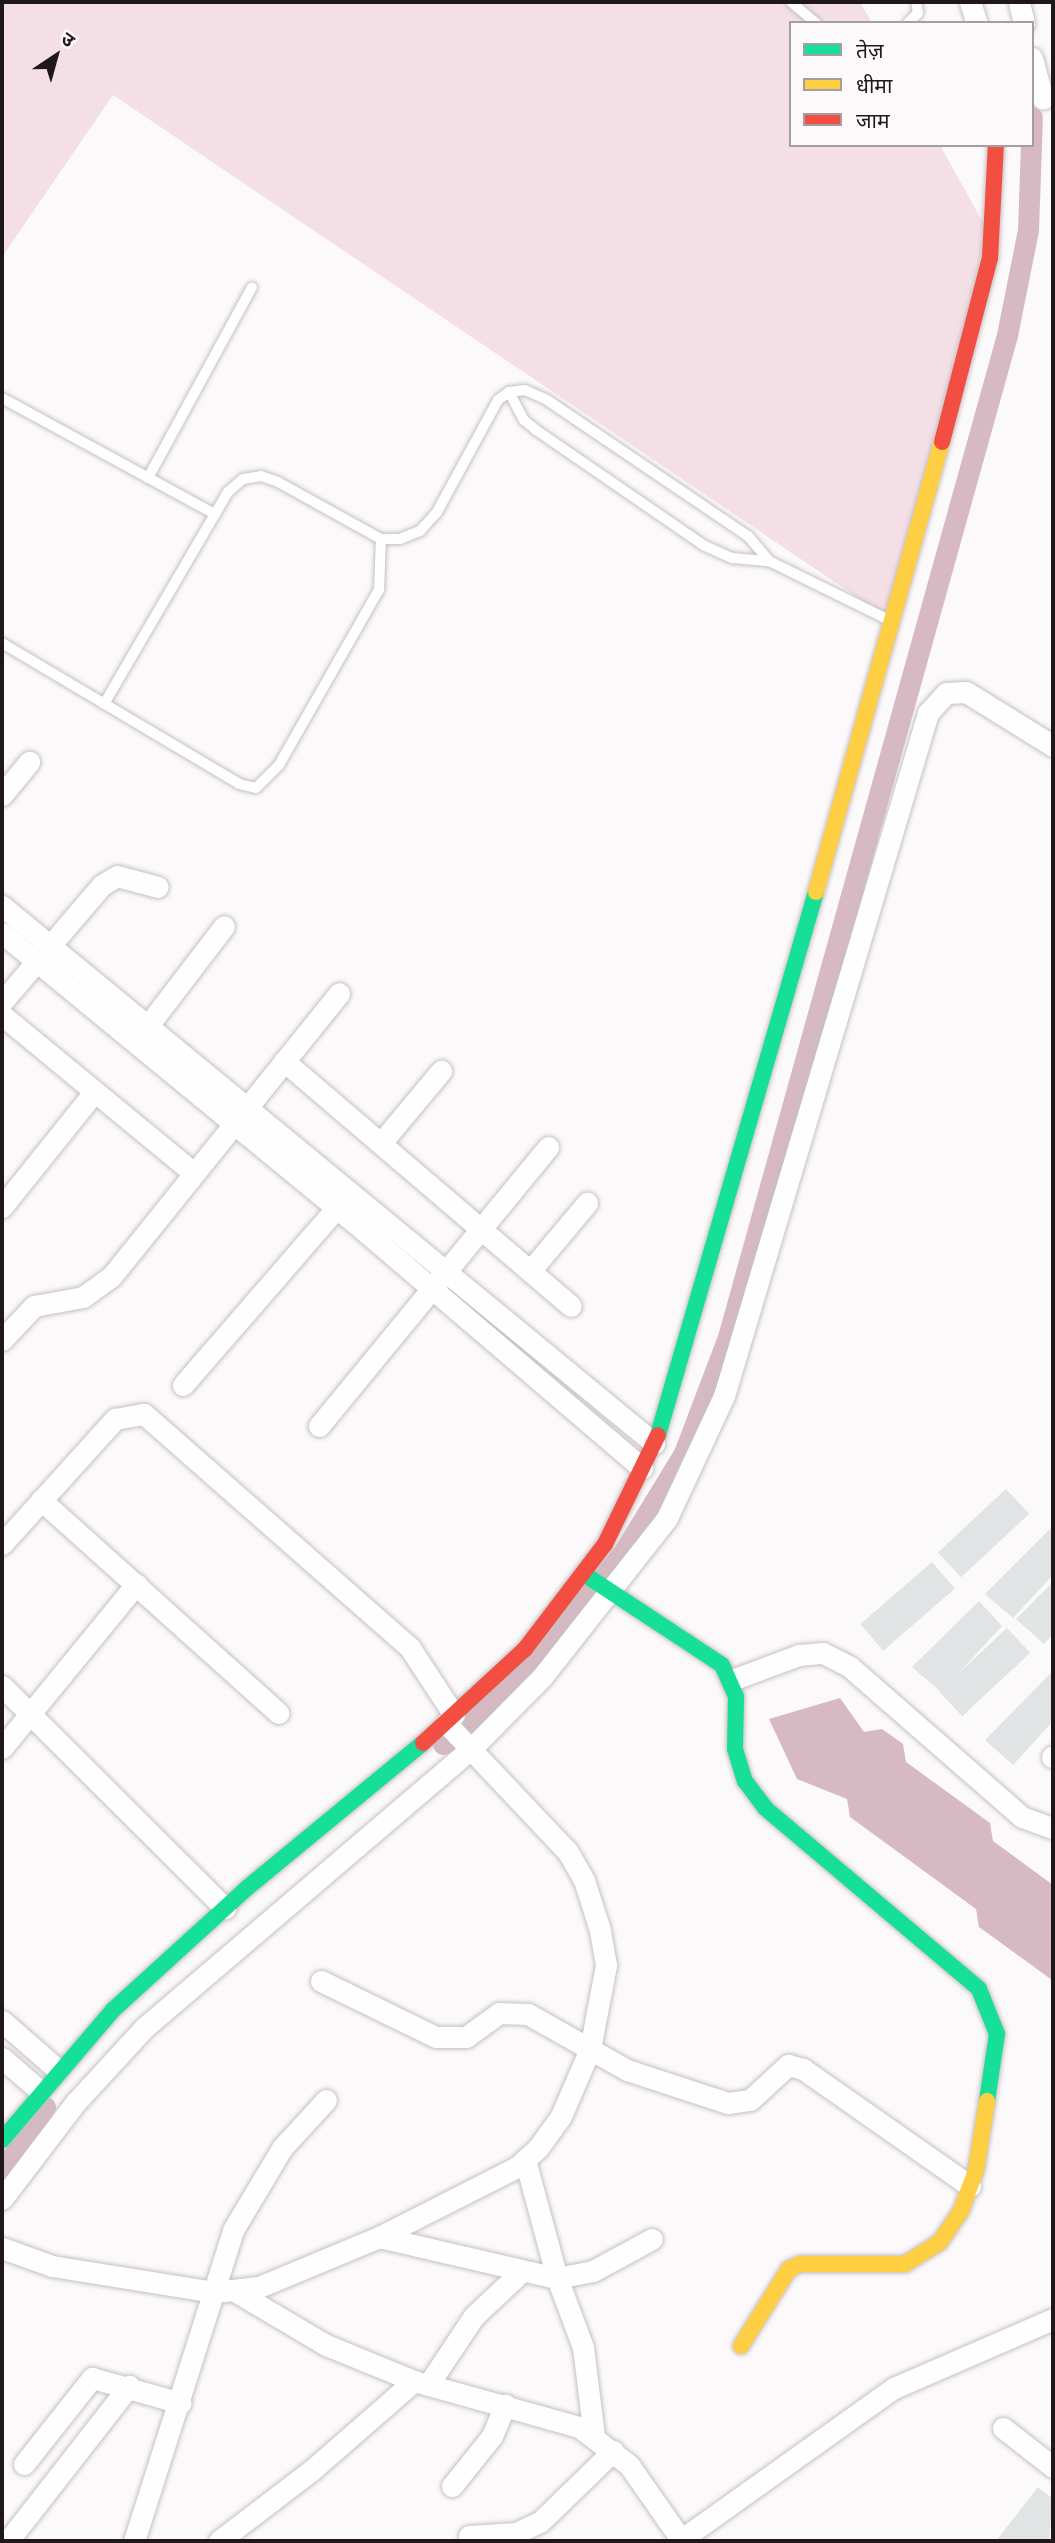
<!DOCTYPE html>
<meta charset="utf-8">
<style>
body{margin:0}
#map{position:relative;width:1055px;height:2543px;overflow:hidden;background:#fcf9fa;font-family:"Noto Sans","Noto Sans Devanagari",sans-serif}
div>[style]{position:absolute}
.green>*{inset:0;background:#f5dfe7}
.water>*{inset:0;background:#d6b9c3}
.canal>*{height:21px;margin:-10.5px;padding:0 10.5px;transform-origin:10.5px;border-radius:10.5px;background:#d6b9c3}
.building>*{inset:0;background:#e1e4e4;transform-origin:0 0}
.roads{filter:drop-shadow(0 0 2px #c6c0c2) drop-shadow(0 0 2px #c6c0c2)}
.lane>*{height:10px;margin:-5px;padding:0 5px;transform-origin:5px;border-radius:5px;background:#fffefe}
.street>*{height:21px;margin:-10.5px;padding:0 10.5px;transform-origin:10.5px;border-radius:10.5px;background:#fffefe}
.fast>*{height:16px;margin:-8px;padding:0 8px;transform-origin:8px;border-radius:8px;background:#16e098}
.slow>*{height:16px;margin:-8px;padding:0 8px;transform-origin:8px;border-radius:8px;background:#ffcf43}
.jam>*{height:16px;margin:-8px;padding:0 8px;transform-origin:8px;border-radius:8px;background:#f24e42}
span{translate:-50% -50%;white-space:nowrap;text-align:center;line-height:1.15;-webkit-text-stroke:5px #fdf8fa;paint-order:stroke}
.frame{position:absolute;inset:0;border:4px solid #1f171a;pointer-events:none}
.legend{position:absolute;left:789px;top:21px;width:245px;height:126px;box-sizing:border-box;background:#fdf8fa;border:2px solid #a49ea0;margin:0;padding:9px 12px;list-style:none;font-size:21px;color:#1f171a}
.legend li{display:flex;align-items:center;gap:14px;height:35px}
.legend b{width:35px;border:2px solid #a49ea0}
.north{position:absolute;left:21px;top:21px;width:70px;height:70px;-webkit-text-stroke:5px #fdf8fa;paint-order:stroke;rotate:36deg;font-size:19px;font-weight:700;line-height:28px;text-align:center;color:#1f171a}
.north::after{content:'';display:block;margin:auto;width:24px;height:32px;background:#1f171a;clip-path:polygon(50% 0,100% 100%,50% 72%,0 100%)}
</style>
<div id="map">
<div class="green">
<div style="clip-path:polygon(2px 2px,860px 2px,872px 23px,791px 23px,791px 145px,940px 145px,991px 237px,894px 622px,113px 95px,2px 257px)"></div>
</div>
<div class="water">
<div style="clip-path:polygon(840px 1698px,864px 1732px,882px 1729px,903px 1744px,906px 1762px,990px 1823px,993px 1841px,1053px 1885px,1053px 1988px,1052px 1980px,979px 1927px,976px 1909px,850px 1817px,847px 1799px,797px 1779px,769px 1719px)"></div>
</div>
<div class="canal">
<div style="left:443px;top:1744px;width:93px;rotate:-41.1deg"></div>
<div style="left:513px;top:1683px;width:170px;rotate:-49.8deg"></div>
<div style="left:623px;top:1553px;width:117px;rotate:-58.6deg"></div>
<div style="left:684px;top:1453px;width:124px;rotate:-69.2deg"></div>
<div style="left:728px;top:1337px;width:1040px;rotate:-74.44deg"></div>
<div style="left:1007px;top:335px;width:107px;rotate:-78.7deg"></div>
<div style="left:1028px;top:230px;width:113px;rotate:-88deg"></div>
<div style="left:2px;top:2172px;width:78px;rotate:-56.5deg"></div>
</div>
<div class="building">
<div style="left:1006px;top:1489px;width:34px;height:93px;rotate:47deg"></div>
<div style="clip-path:polygon(1052px 1527px,1053px 1575px,1013px 1618px,985px 1594px)"></div>
<div style="left:932px;top:1562px;width:35px;height:95px;rotate:49deg"></div>
<div style="clip-path:polygon(1053px 1582px,1053px 1634px,1044px 1644px,1016px 1619px)"></div>
<div style="clip-path:polygon(979px 1601px,1002px 1626px,941px 1692px,912px 1667px)"></div>
<div style="left:1007px;top:1628px;width:34px;height:93px;rotate:47deg"></div>
<div style="clip-path:polygon(1051px 1673px,1053px 1721px,1013px 1765px,985px 1740px)"></div>
<div style="clip-path:polygon(1038px 2487px,1053px 2499px,1049px 2541px,996px 2541px)"></div>
</div>
<div class="roads">
<div class="lane">
<div style="left:791px;top:2px;width:33px;rotate:40deg"></div>
<div style="left:908px;top:23px;width:14px;rotate:-45deg"></div>
<div style="left:918px;top:13px;width:11px;rotate:-100deg"></div>
<div style="left:509px;top:392px;width:32px;rotate:62deg"></div>
<div style="left:524px;top:420px;width:16px;rotate:40deg"></div>
<div style="left:536px;top:430px;width:205px;rotate:34.5deg"></div>
<div style="left:705px;top:546px;width:30px;rotate:24deg"></div>
<div style="left:732px;top:558px;width:37px;rotate:5deg"></div>
<div style="left:769px;top:561px;width:136px;rotate:26.2deg"></div>
<div style="left:2px;top:398px;width:243px;rotate:28.6deg"></div>
<div style="left:148px;top:478px;width:217px;rotate:-61.4deg"></div>
<div style="left:2px;top:643px;width:276px;rotate:30.7deg"></div>
<div style="left:239px;top:784px;width:17px;rotate:13deg"></div>
<div style="left:256px;top:788px;width:33px;rotate:-45deg"></div>
<div style="left:279px;top:765px;width:202px;rotate:-60.3deg"></div>
<div style="left:379px;top:590px;width:51px;rotate:-87.8deg"></div>
<div style="left:104px;top:704px;width:246px;rotate:-59.7deg"></div>
<div style="left:228px;top:492px;width:20px;rotate:-41deg"></div>
<div style="left:243px;top:479px;width:18px;rotate:-9deg"></div>
<div style="left:261px;top:476px;width:18px;rotate:19deg"></div>
<div style="left:278px;top:482px;width:118px;rotate:29deg"></div>
<div style="left:381px;top:539px;width:19px"></div>
<div style="left:400px;top:539px;width:22px;rotate:-22deg"></div>
<div style="left:420px;top:531px;width:25px;rotate:-48deg"></div>
<div style="left:437px;top:512px;width:128px;rotate:-61.4deg"></div>
<div style="left:498px;top:400px;width:14px;rotate:-36deg"></div>
<div style="left:509px;top:392px;width:16px;rotate:-7deg"></div>
<div style="left:525px;top:390px;width:24px;rotate:24deg"></div>
<div style="left:547px;top:400px;width:244px;rotate:34.1deg"></div>
<div style="left:749px;top:537px;width:31px;rotate:50deg"></div>
</div>
<div class="street">
<div style="left:970px;top:2px;width:22px;rotate:72deg"></div>
<div style="left:1019px;top:2px;width:22px;rotate:77deg"></div>
<div style="left:1032px;top:58px;width:42px;rotate:75deg"></div>
<div style="left:2px;top:795px;width:43px;rotate:-50.7deg"></div>
<div style="left:2px;top:906px;width:845px;rotate:39.48deg"></div>
<div style="left:2px;top:933px;width:455px;rotate:39.4deg"></div>
<div style="left:354px;top:1222px;width:379px;rotate:40.5deg"></div>
<div style="left:2px;top:1002px;width:154px;rotate:-49.5deg"></div>
<div style="left:102px;top:885px;width:17px;rotate:-31deg"></div>
<div style="left:117px;top:876px;width:42px;rotate:15deg"></div>
<div style="left:2px;top:1015px;width:249px;rotate:39.5deg"></div>
<div style="left:140px;top:1036px;width:138px;rotate:-52.6deg"></div>
<div style="left:284px;top:1061px;width:377px;rotate:40.5deg"></div>
<div style="left:381px;top:1143px;width:94px;rotate:-50.2deg"></div>
<div style="left:2px;top:1207px;width:147px;rotate:-51.3deg"></div>
<div style="left:530px;top:1271px;width:89px;rotate:-50deg"></div>
<div style="left:2px;top:1340px;width:47px;rotate:-46.7deg"></div>
<div style="left:34px;top:1306px;width:50px;rotate:-10.4deg"></div>
<div style="left:83px;top:1297px;width:34px;rotate:-36deg"></div>
<div style="left:111px;top:1277px;width:364px;rotate:-51.2deg"></div>
<div style="left:183px;top:1385px;width:249px;rotate:-49.1deg"></div>
<div style="left:319px;top:1426px;width:361px;rotate:-50.6deg"></div>
<div style="left:41px;top:1500px;width:319px;rotate:41.9deg"></div>
<div style="left:2px;top:1544px;width:169px;rotate:-47.9deg"></div>
<div style="left:115px;top:1419px;width:29px;rotate:-10deg"></div>
<div style="left:144px;top:1414px;width:354px;rotate:41.3deg"></div>
<div style="left:410px;top:1648px;width:80px;rotate:56.7deg"></div>
<div style="left:732px;top:1680px;width:72px;rotate:-20.5deg"></div>
<div style="left:799px;top:1655px;width:24px;rotate:-5deg"></div>
<div style="left:823px;top:1653px;width:30px;rotate:27deg"></div>
<div style="left:850px;top:1667px;width:228px;rotate:41.1deg"></div>
<div style="left:1022px;top:1817px;width:33px;rotate:20deg"></div>
<div style="left:2px;top:1686px;width:315px;rotate:44.9deg"></div>
<div style="left:2px;top:1748px;width:212px;rotate:-50.7deg"></div>
<div style="left:1052px;top:1757px;width:1px;rotate:-45deg"></div>
<div style="left:321px;top:1981px;width:128px;rotate:26deg"></div>
<div style="left:436px;top:2037px;width:30px"></div>
<div style="left:466px;top:2037px;width:41px;rotate:-36deg"></div>
<div style="left:499px;top:2013px;width:29px;rotate:2deg"></div>
<div style="left:528px;top:2014px;width:114px;rotate:29.5deg"></div>
<div style="left:627px;top:2070px;width:106px;rotate:18.1deg"></div>
<div style="left:728px;top:2103px;width:22px;rotate:-8deg"></div>
<div style="left:750px;top:2100px;width:52px;rotate:-42.6deg"></div>
<div style="left:788px;top:2065px;width:16px;rotate:15deg"></div>
<div style="left:803px;top:2069px;width:204px;rotate:35deg"></div>
<div style="left:2px;top:2021px;width:74px;rotate:41.2deg"></div>
<div style="left:2px;top:2058px;width:49px;rotate:40.9deg"></div>
<div style="left:525px;top:2160px;width:122px;rotate:74.8deg"></div>
<div style="left:557px;top:2278px;width:74px;rotate:69.4deg"></div>
<div style="left:583px;top:2347px;width:90px;rotate:83deg"></div>
<div style="left:2px;top:2199px;width:122px;rotate:-52.7deg"></div>
<div style="left:76px;top:2102px;width:100px;rotate:-47.4deg"></div>
<div style="left:144px;top:2028px;width:430px;rotate:-40.5deg"></div>
<div style="left:471px;top:1749px;width:101px;rotate:-45.4deg"></div>
<div style="left:542px;top:1677px;width:202px;rotate:-51.8deg"></div>
<div style="left:667px;top:1518px;width:135px;rotate:-65deg"></div>
<div style="left:724px;top:1396px;width:713px;rotate:-73.37deg"></div>
<div style="left:928px;top:713px;width:27px;rotate:-48deg"></div>
<div style="left:946px;top:693px;width:20px;rotate:-3deg"></div>
<div style="left:966px;top:692px;width:102px;rotate:31.8deg"></div>
<div style="left:379px;top:2237px;width:183px;rotate:13deg"></div>
<div style="left:557px;top:2278px;width:37px;rotate:-11deg"></div>
<div style="left:593px;top:2271px;width:67px;rotate:-28.5deg"></div>
<div style="left:2px;top:2248px;width:53px;rotate:19.8deg"></div>
<div style="left:52px;top:2266px;width:165px;rotate:9.1deg"></div>
<div style="left:215px;top:2292px;width:44px;rotate:-6.5deg"></div>
<div style="left:259px;top:2287px;width:130px;rotate:-22.6deg"></div>
<div style="left:379px;top:2237px;width:155px;rotate:-26.9deg"></div>
<div style="left:517px;top:2167px;width:28px;rotate:-42deg"></div>
<div style="left:538px;top:2148px;width:39px;rotate:-54deg"></div>
<div style="left:561px;top:2116px;width:73px;rotate:-66.6deg"></div>
<div style="left:590px;top:2049px;width:86px;rotate:-79.2deg"></div>
<div style="left:606px;top:1965px;width:39px;rotate:-100deg"></div>
<div style="left:599px;top:1927px;width:49px;rotate:-107.7deg"></div>
<div style="left:584px;top:1880px;width:34px;rotate:-120deg"></div>
<div style="left:567px;top:1851px;width:176px;rotate:-133.4deg"></div>
<div style="left:233px;top:2290px;width:108px;rotate:30.6deg"></div>
<div style="left:326px;top:2345px;width:95px;rotate:22.2deg"></div>
<div style="left:414px;top:2381px;width:171px;rotate:15.6deg"></div>
<div style="left:579px;top:2427px;width:63px;rotate:37.2deg"></div>
<div style="left:629px;top:2465px;width:93px;rotate:55.1deg"></div>
<div style="left:428px;top:2385px;width:83px;rotate:-56.3deg"></div>
<div style="left:474px;top:2316px;width:64px;rotate:-43.1deg"></div>
<div style="left:1003px;top:2428px;width:63px;rotate:38deg"></div>
<div style="left:24px;top:2464px;width:110px;rotate:-51.7deg"></div>
<div style="left:92px;top:2378px;width:92px;rotate:15.7deg"></div>
<div style="left:452px;top:2486px;width:64px;rotate:-51.3deg"></div>
<div style="left:492px;top:2436px;width:34px;rotate:-67deg"></div>
<div style="left:469px;top:2536px;width:47px;rotate:-3.7deg"></div>
<div style="left:516px;top:2533px;width:26px;rotate:-25deg"></div>
<div style="left:540px;top:2522px;width:102px;rotate:-44.2deg"></div>
<div style="left:682px;top:2539px;width:260px;rotate:-35.5deg"></div>
<div style="left:894px;top:2388px;width:173px;rotate:-23.5deg"></div>
<div style="left:8px;top:2541px;width:197px;rotate:-52deg"></div>
<div style="left:134px;top:2541px;width:326px;rotate:-72.3deg"></div>
<div style="left:233px;top:2230px;width:96px;rotate:-59.1deg"></div>
<div style="left:282px;top:2148px;width:65px;rotate:-47.5deg"></div>
<div style="left:219px;top:2541px;width:117px;rotate:-37.4deg"></div>
<div style="left:312px;top:2470px;width:135px;rotate:-41.1deg"></div>
</div>
<div class="fast">
<div style="left:658px;top:1435px;width:566px;rotate:-73.78deg"></div>
<div style="left:584px;top:1574px;width:165px;rotate:33.4deg"></div>
<div style="left:722px;top:1665px;width:35px;rotate:66deg"></div>
<div style="left:736px;top:1697px;width:52px;rotate:91.1deg"></div>
<div style="left:735px;top:1749px;width:34px;rotate:73deg"></div>
<div style="left:745px;top:1781px;width:34px;rotate:53deg"></div>
<div style="left:765px;top:1808px;width:280px;rotate:40.2deg"></div>
<div style="left:979px;top:1989px;width:48px;rotate:68.2deg"></div>
<div style="left:997px;top:2034px;width:68px;rotate:98.5deg"></div>
<div style="left:2px;top:2140px;width:171px;rotate:-49.5deg"></div>
<div style="left:113px;top:2010px;width:181px;rotate:-42.3deg"></div>
<div style="left:247px;top:1888px;width:228px;rotate:-39.5deg"></div>
</div>
<div class="slow">
<div style="left:816px;top:892px;width:467px;rotate:-74.4deg"></div>
<div style="left:741px;top:2346px;width:91px;rotate:-58.1deg"></div>
<div style="left:789px;top:2269px;width:12px;rotate:-24deg"></div>
<div style="left:800px;top:2264px;width:105px"></div>
<div style="left:905px;top:2264px;width:41px;rotate:-32.2deg"></div>
<div style="left:940px;top:2242px;width:37px;rotate:-56deg"></div>
<div style="left:961px;top:2211px;width:44px;rotate:-69.9deg"></div>
<div style="left:976px;top:2170px;width:70px;rotate:-80.9deg"></div>
</div>
<div class="jam">
<div style="left:942px;top:442px;width:190px;rotate:-75.4deg"></div>
<div style="left:990px;top:258px;width:113px;rotate:-87deg"></div>
<div style="left:423px;top:1743px;width:139px;rotate:-42.7deg"></div>
<div style="left:525px;top:1649px;width:132px;rotate:-52.7deg"></div>
<div style="left:605px;top:1544px;width:121px;rotate:-64.1deg"></div>
</div>
</div>
<div class="frame"></div>
<ul class="legend">
<li><b style="height:9px;background:#16e098"></b>तेज़</li>
<li><b style="height:9px;background:#ffcf43"></b>धीमा</li>
<li><b style="height:9px;background:#f24e42"></b>जाम</li>
</ul>
<div class="north">उ</div>
</div>
